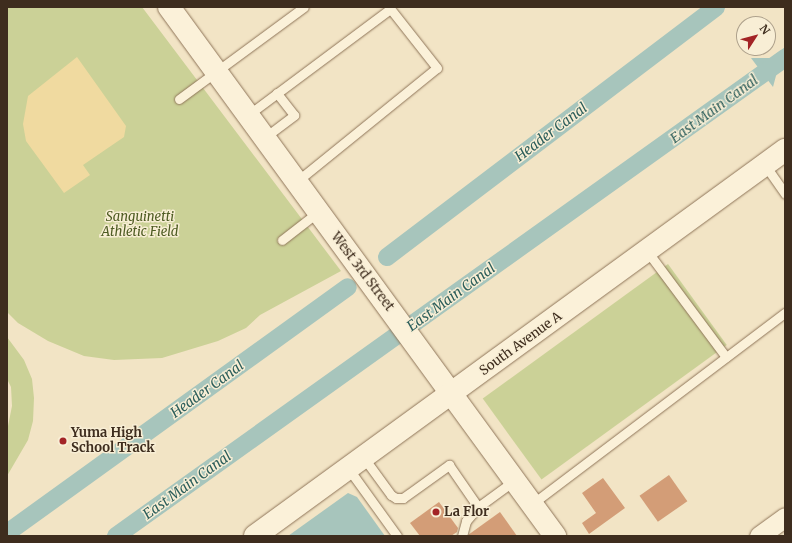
<!DOCTYPE html>
<style>
body{margin:0}
#map{position:relative;width:792px;height:543px;overflow:hidden;background:#f2e4c5;font-family:Merriweather,serif}
div>[style]{position:absolute}
.green>*{inset:0;background:#cbd197;transform-origin:0 0}
.sand>*{inset:0;background:#f0daa0}
.water>*{inset:0;background:#a7c5bc}
.canal>*{height:18px;margin:-9px;padding:0 9px;transform-origin:9px;border-radius:9px;background:#a7c5bc}
.building>*{inset:0;background:#d39d77;transform-origin:0 0}
.roads{filter:drop-shadow(0 0 1px #8f7559) drop-shadow(0 0 1px #8f7559)}
.service>*{height:9px;margin:-4.5px;padding:0 4.5px;transform-origin:4.5px;border-radius:4.5px;background:#fbf1d9}
.minor>*{height:19px;margin:-9.5px;padding:0 9.5px;transform-origin:9.5px;border-radius:9.5px;background:#fbf1d9}
.tertiary>*{height:22px;margin:-11px;padding:0 11px;transform-origin:11px;border-radius:11px;background:#fbf1d9}
.secondary>*{height:22px;margin:-11px;padding:0 11px;transform-origin:11px;border-radius:11px;background:#fbf1d9}
.dots>*{width:11px;height:11px;translate:-50% -50%;box-sizing:border-box;border:2px solid #f8eed5;border-radius:50%}
span{translate:-50% -50%;white-space:nowrap;text-align:center;line-height:1.15;-webkit-text-stroke:3px #f8eed5;paint-order:stroke}
.park-label{font-size:13px;color:#4e5c23;font-style:italic}
.street-label{font-size:13px;color:#3e2d1e}
.poi-label{font-size:13px;color:#3e2d1e;font-weight:700}
.left{translate:0 -50%;text-align:left}
.water-label{font-size:14px;color:#2c5e5b;font-style:italic}
.frame{position:absolute;inset:0;border:8px solid #3e2d1e;pointer-events:none}
.north{position:absolute;left:736px;top:16px;width:40px;height:40px;box-sizing:border-box;background:#f8eed5;border:1px solid #aea18c;border-radius:50%;rotate:54deg;font-size:11px;font-weight:700;line-height:16px;text-align:center;color:#3e2d1e}
.north::after{content:'';display:block;margin:auto;width:14px;height:18px;background:#a32426;clip-path:polygon(50% 0,100% 100%,50% 72%,0 100%)}
</style>
<div id="map">
<div class="green">
<div style="clip-path:polygon(7px 7px,142px 7px,341px 271px,260px 315px,246px 328px,218px 341px,162px 358px,114px 360px,84px 356px,48px 341px,18px 323px,7px 312px)"></div>
<div style="left:668px;top:264px;width:100px;height:229px;rotate:54deg"></div>
<div style="clip-path:polygon(7px 337px,24px 360px,32px 379px,34px 398px,33px 421px,28px 440px,7px 476px,7px 431px,12px 406px,11px 387px,7px 379px)"></div>
</div>
<div class="sand">
<div style="clip-path:polygon(77px 57px,126px 126px,124px 137px,83px 165px,90px 175px,64px 193px,26px 141px,23px 124px,28px 96px)"></div>
</div>
<div class="water">
<div style="clip-path:polygon(785px 47px,785px 62px,777px 72px,773px 87px,751px 58px,771px 58px)"></div>
<div style="clip-path:polygon(348px 493px,357px 497px,385px 536px,288px 536px)"></div>
</div>
<div class="canal">
<div style="left:387px;top:257px;width:413px;rotate:-37.2deg"></div>
<div style="left:7px;top:533px;width:420px;rotate:-35.8deg"></div>
<div style="left:116px;top:536px;width:822px;rotate:-35.55deg"></div>
</div>
<div class="building">
<div style="left:669px;top:475px;width:32px;height:36px;rotate:55deg"></div>
<div style="clip-path:polygon(603px 478px,625px 508px,589px 534px,582px 523px,596px 513px,582px 493px)"></div>
<div style="clip-path:polygon(439px 502px,458px 528px,457px 532px,451px 536px,420px 536px,410px 523px)"></div>
<div style="clip-path:polygon(500px 512px,517px 536px,468px 536px,468px 535px)"></div>
</div>
<div class="roads">
<div class="service">
<div style="left:179px;top:99px;width:155px;rotate:-36.4deg"></div>
<div style="left:248px;top:115px;width:177px;rotate:-36.7deg"></div>
<div style="left:264px;top:138px;width:38px;rotate:-37deg"></div>
<div style="left:294px;top:115px;width:28px;rotate:-128deg"></div>
<div style="left:765px;top:165px;width:35px;rotate:55deg"></div>
<div style="left:296px;top:182px;width:181px;rotate:-39deg"></div>
<div style="left:437px;top:68px;width:78px;rotate:-128.2deg"></div>
<div style="left:282px;top:240px;width:46px;rotate:-37.9deg"></div>
<div style="left:647px;top:251px;width:132px;rotate:53.3deg"></div>
<div style="left:364px;top:458px;width:46px;rotate:53.9deg"></div>
<div style="left:391px;top:495px;width:6px;rotate:31deg"></div>
<div style="left:396px;top:498px;width:7px"></div>
<div style="left:403px;top:498px;width:57px;rotate:-35.7deg"></div>
<div style="left:449px;top:465px;width:51px;rotate:55.4deg"></div>
<div style="left:478px;top:507px;width:46px;rotate:-36.1deg"></div>
<div style="left:348px;top:468px;width:84px;rotate:54.2deg"></div>
<div style="left:532px;top:504px;width:317px;rotate:-37.1deg"></div>
<div style="left:462px;top:536px;width:16px;rotate:-75deg"></div>
<div style="left:466px;top:521px;width:18px;rotate:-49deg"></div>
</div>
<div class="minor">
<div style="left:759px;top:536px;width:32px;rotate:-36deg"></div>
</div>
<div class="tertiary">
<div style="left:169px;top:7px;width:655px;rotate:53.88deg"></div>
</div>
<div class="secondary">
<div style="left:255px;top:536px;width:656px;rotate:-36.07deg"></div>
</div>
</div>
<div class="dots">
<div style="left:63px;top:441px;background:#a32426"></div>
<div style="left:436px;top:512px;background:#a32426"></div>
</div>
<div class="park-label">
<span style="left:140px;top:225px">Sanguinetti<br>Athletic Field</span>
</div>
<div class="street-label">
<span style="left:362px;top:272px;rotate:53deg">West 3rd Street</span>
<span style="left:521px;top:344px;rotate:-36deg">South Avenue A</span>
</div>
<div class="poi-label">
<span class="left" style="left:71px;top:441px">Yuma High<br>School Track</span>
<span class="left" style="left:444px;top:512px">La Flor</span>
</div>
<div class="water-label">
<span style="left:714px;top:109px;rotate:-36deg">East Main Canal</span>
<span style="left:551px;top:132px;rotate:-37deg">Header Canal</span>
<span style="left:451px;top:297px;rotate:-36deg">East Main Canal</span>
<span style="left:207px;top:389px;rotate:-36deg">Header Canal</span>
<span style="left:187px;top:485px;rotate:-36deg">East Main Canal</span>
</div>
<div class="frame"></div>
<div class="north">N</div>
</div>
